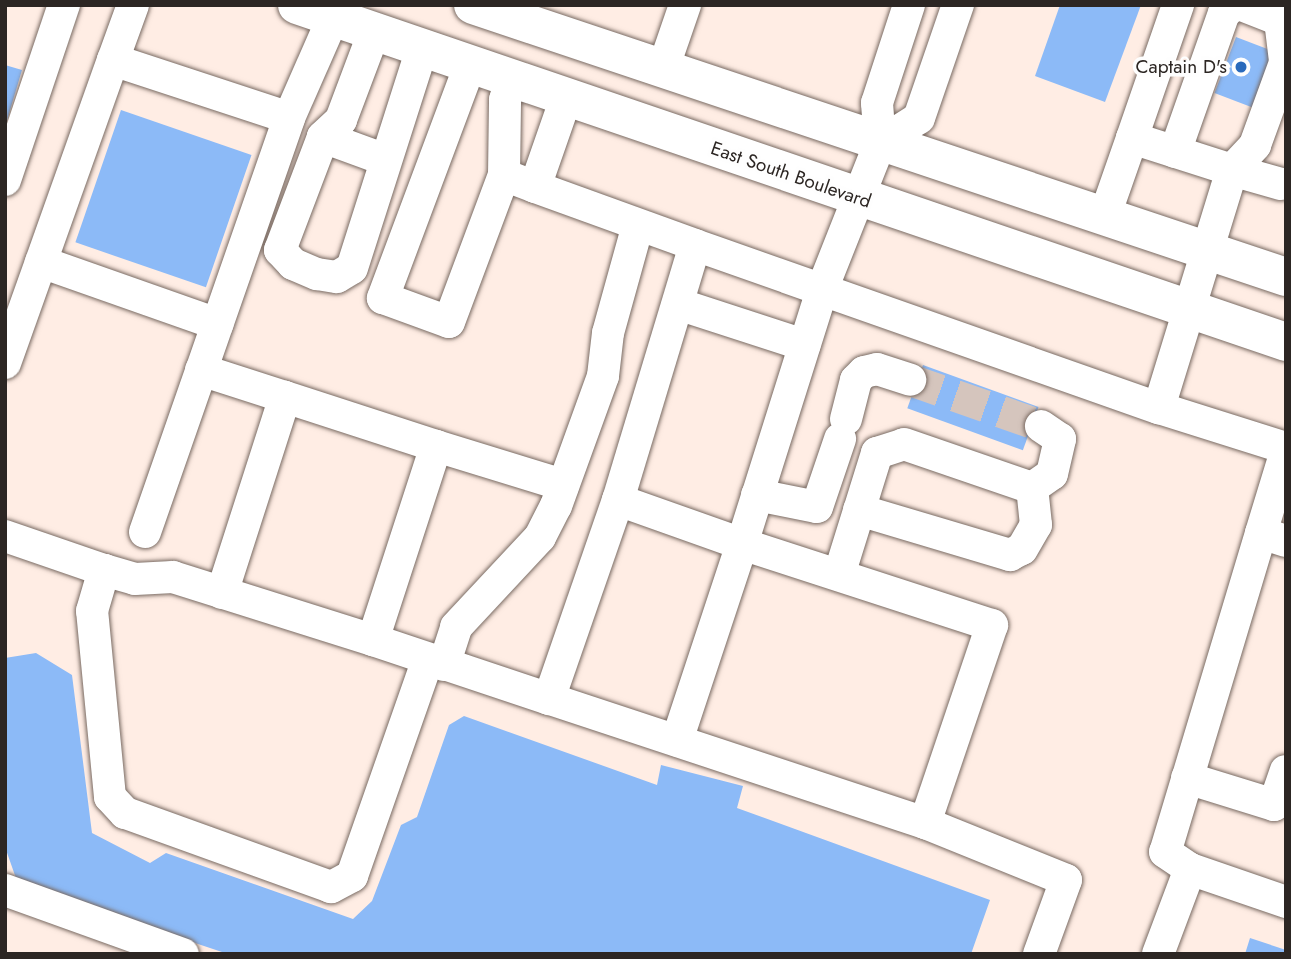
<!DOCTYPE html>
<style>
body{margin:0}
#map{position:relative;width:1291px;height:959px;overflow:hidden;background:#ffede4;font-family:Jost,sans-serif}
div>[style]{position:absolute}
.building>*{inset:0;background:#8cbaf7;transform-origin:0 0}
.minor-tunnel>*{height:32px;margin-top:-16px;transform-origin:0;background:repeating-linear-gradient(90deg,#d5c5bd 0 32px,transparent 0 48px)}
.roads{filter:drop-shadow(0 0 2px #796a62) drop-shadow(0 0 2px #796a62)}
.minor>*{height:32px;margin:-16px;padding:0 16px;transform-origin:16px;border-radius:16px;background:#fff}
.highway>*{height:38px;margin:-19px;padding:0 19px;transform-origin:19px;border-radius:19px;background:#fff}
.dots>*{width:19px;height:19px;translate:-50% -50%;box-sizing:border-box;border:4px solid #fefefe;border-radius:50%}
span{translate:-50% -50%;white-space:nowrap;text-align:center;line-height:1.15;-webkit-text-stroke:7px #fefefe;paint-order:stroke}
.poi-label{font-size:19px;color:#2c2623}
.right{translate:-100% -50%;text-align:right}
.street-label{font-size:19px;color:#2c2623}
.frame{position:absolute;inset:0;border:7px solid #2c2623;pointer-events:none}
</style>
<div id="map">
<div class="building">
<div style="clip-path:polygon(1060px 5px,1141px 5px,1105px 102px,1035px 76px)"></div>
<div style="left:1236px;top:37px;width:40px;height:60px;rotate:21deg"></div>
<div style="clip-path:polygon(5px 65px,22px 70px,6px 124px,5px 124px)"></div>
<div style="left:121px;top:110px;width:138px;height:140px;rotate:19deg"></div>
<div style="left:923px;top:365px;width:123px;height:46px;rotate:20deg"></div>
<div style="clip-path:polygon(36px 653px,72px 675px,92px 833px,150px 863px,166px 853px,353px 919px,372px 901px,401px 825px,417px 817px,449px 725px,464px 716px,657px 785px,661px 765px,743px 786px,737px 808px,990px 900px,971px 954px,228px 954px,18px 884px,5px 847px,5px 658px)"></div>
<div style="clip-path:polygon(1250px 938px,1286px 950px,1286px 954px,1245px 954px)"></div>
</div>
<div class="minor-tunnel">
<div style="left:910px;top:380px;width:139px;rotate:19.3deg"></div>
</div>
<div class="roads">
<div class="minor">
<div style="left:133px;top:5px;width:59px;rotate:110deg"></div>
<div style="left:113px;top:60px;width:185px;rotate:18.2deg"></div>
<div style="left:909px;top:5px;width:103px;rotate:108.1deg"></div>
<div style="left:877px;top:103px;width:40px;rotate:85.7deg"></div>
<div style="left:880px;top:143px;width:155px;rotate:111.6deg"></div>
<div style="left:823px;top:287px;width:269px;rotate:107.5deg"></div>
<div style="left:742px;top:544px;width:263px;rotate:18deg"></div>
<div style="left:992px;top:625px;width:209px;rotate:108.7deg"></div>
<div style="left:925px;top:823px;width:152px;rotate:22deg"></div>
<div style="left:1066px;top:880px;width:79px;rotate:110deg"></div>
<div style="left:1242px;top:5px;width:41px;rotate:21.5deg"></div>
<div style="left:1280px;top:20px;width:41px;rotate:83deg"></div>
<div style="left:374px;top:32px;width:94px;rotate:110.6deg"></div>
<div style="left:341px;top:120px;width:25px;rotate:137deg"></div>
<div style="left:323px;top:137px;width:121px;rotate:110.8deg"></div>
<div style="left:280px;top:250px;width:19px;rotate:47deg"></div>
<div style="left:293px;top:264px;width:26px;rotate:23deg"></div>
<div style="left:317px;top:274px;width:20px;rotate:9deg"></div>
<div style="left:337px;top:277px;width:17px;rotate:-31deg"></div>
<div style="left:352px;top:268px;width:231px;rotate:-72.3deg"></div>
<div style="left:470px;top:65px;width:249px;rotate:110.5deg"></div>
<div style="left:383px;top:298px;width:70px;rotate:20deg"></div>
<div style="left:449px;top:322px;width:157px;rotate:-69.5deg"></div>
<div style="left:504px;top:175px;width:33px;rotate:21deg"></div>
<div style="left:663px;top:69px;width:68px;rotate:-71deg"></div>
<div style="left:566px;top:98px;width:94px;rotate:109.2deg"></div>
<div style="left:535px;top:187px;width:170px;rotate:19.9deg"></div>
<div style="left:323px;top:137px;width:64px;rotate:20.1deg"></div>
<div style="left:1132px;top:138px;width:141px;rotate:-70.9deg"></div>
<div style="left:880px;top:143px;width:46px;rotate:-32.7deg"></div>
<div style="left:919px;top:118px;width:120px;rotate:-71deg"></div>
<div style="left:1175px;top:152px;width:147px;rotate:-70.6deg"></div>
<div style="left:1224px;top:13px;width:13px;rotate:-39deg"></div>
<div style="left:504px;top:175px;width:75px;rotate:-89.2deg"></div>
<div style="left:505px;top:100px;width:22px;rotate:-74deg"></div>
<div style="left:5px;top:180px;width:185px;rotate:-71.4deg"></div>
<div style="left:1281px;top:184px;width:51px;rotate:-164.1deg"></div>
<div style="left:1232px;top:170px;width:34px;rotate:-47deg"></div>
<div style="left:1255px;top:145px;width:90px;rotate:-70deg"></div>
<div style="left:1104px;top:218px;width:85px;rotate:-70.7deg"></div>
<div style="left:1132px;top:138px;width:105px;rotate:17.7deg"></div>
<div style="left:1232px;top:170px;width:249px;rotate:107.1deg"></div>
<div style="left:1159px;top:408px;width:133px;rotate:17.5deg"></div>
<div style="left:41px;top:262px;width:187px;rotate:19.4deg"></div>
<div style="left:678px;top:304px;width:133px;rotate:18deg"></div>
<div style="left:5px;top:363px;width:322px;rotate:-70.4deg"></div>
<div style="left:201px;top:370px;width:88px;rotate:17.8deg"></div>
<div style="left:846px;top:419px;width:40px;rotate:-75.6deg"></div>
<div style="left:856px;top:380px;width:11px;rotate:-45deg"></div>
<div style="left:864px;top:372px;width:13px;rotate:-13deg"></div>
<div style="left:877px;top:369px;width:35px;rotate:18deg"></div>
<div style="left:757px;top:495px;width:61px;rotate:11.3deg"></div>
<div style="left:817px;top:507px;width:72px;rotate:-71.3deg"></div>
<div style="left:618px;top:500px;width:132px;rotate:19.5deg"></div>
<div style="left:742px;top:544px;width:207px;rotate:108.3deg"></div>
<div style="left:859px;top:510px;width:158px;rotate:16.6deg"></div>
<div style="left:1010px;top:555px;width:13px;rotate:-27deg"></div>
<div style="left:1022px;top:549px;width:28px;rotate:-60deg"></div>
<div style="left:1036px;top:525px;width:37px;rotate:-96deg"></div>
<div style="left:145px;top:532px;width:438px;rotate:-70.8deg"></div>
<div style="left:289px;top:118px;width:109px;rotate:-66.3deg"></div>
<div style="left:1261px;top:533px;width:86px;rotate:-73deg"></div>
<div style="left:5px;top:536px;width:105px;rotate:19deg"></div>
<div style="left:1286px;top:541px;width:26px;rotate:-162deg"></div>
<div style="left:1261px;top:533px;width:333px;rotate:106.7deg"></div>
<div style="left:1165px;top:852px;width:30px;rotate:34deg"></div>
<div style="left:1190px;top:869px;width:102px;rotate:19deg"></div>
<div style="left:839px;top:575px;width:128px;rotate:-72.7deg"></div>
<div style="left:877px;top:453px;width:28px;rotate:-18deg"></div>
<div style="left:904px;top:444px;width:135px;rotate:19deg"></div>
<div style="left:1032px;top:488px;width:24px;rotate:-35deg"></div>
<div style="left:1052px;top:474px;width:36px;rotate:-77deg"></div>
<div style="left:1060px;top:439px;width:23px;rotate:-146deg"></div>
<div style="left:222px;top:593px;width:206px;rotate:-72.2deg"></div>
<div style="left:285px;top:397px;width:159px;rotate:18deg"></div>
<div style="left:373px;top:640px;width:204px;rotate:-72deg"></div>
<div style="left:436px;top:446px;width:133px;rotate:17.1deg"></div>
<div style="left:428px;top:659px;width:230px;rotate:109.3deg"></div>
<div style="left:352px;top:876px;width:24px;rotate:152deg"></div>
<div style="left:331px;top:887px;width:219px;rotate:-160.2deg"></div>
<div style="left:125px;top:813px;width:22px;rotate:-133deg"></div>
<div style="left:110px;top:797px;width:187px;rotate:-95.5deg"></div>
<div style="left:92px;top:611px;width:43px;rotate:-73.7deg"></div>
<div style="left:104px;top:570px;width:32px;rotate:16deg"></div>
<div style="left:135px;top:579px;width:38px;rotate:-3deg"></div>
<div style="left:173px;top:577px;width:210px;rotate:17.5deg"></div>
<div style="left:373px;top:640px;width:186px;rotate:18.5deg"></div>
<div style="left:444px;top:665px;width:40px;rotate:-72deg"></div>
<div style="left:456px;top:627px;width:123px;rotate:-47deg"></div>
<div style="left:540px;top:537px;width:35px;rotate:-63deg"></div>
<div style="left:556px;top:506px;width:138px;rotate:-70.1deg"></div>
<div style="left:603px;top:376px;width:43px;rotate:-83.4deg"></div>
<div style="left:608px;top:333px;width:112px;rotate:-74.5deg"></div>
<div style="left:1187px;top:778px;width:91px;rotate:17.2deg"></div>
<div style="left:1274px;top:805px;width:36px;rotate:-71deg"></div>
<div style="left:925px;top:823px;width:396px;rotate:-161.7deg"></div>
<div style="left:549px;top:699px;width:211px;rotate:-70.9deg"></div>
<div style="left:618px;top:500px;width:266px;rotate:-73.2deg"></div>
<div style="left:695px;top:245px;width:492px;rotate:19.4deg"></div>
<div style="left:5px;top:890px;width:189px;rotate:19.8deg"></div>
<div style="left:1158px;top:954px;width:91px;rotate:-69.4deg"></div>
</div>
<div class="highway">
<div style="left:297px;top:5px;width:1045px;rotate:18.82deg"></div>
<div style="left:473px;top:5px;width:857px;rotate:18.5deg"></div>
</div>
</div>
<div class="dots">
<div style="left:1241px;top:67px;background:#296abc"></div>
</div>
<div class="poi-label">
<span class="right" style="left:1227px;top:67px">Captain D's</span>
</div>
<div class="street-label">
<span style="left:791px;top:175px;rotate:19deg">East South Boulevard</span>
</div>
<div class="frame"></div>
</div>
